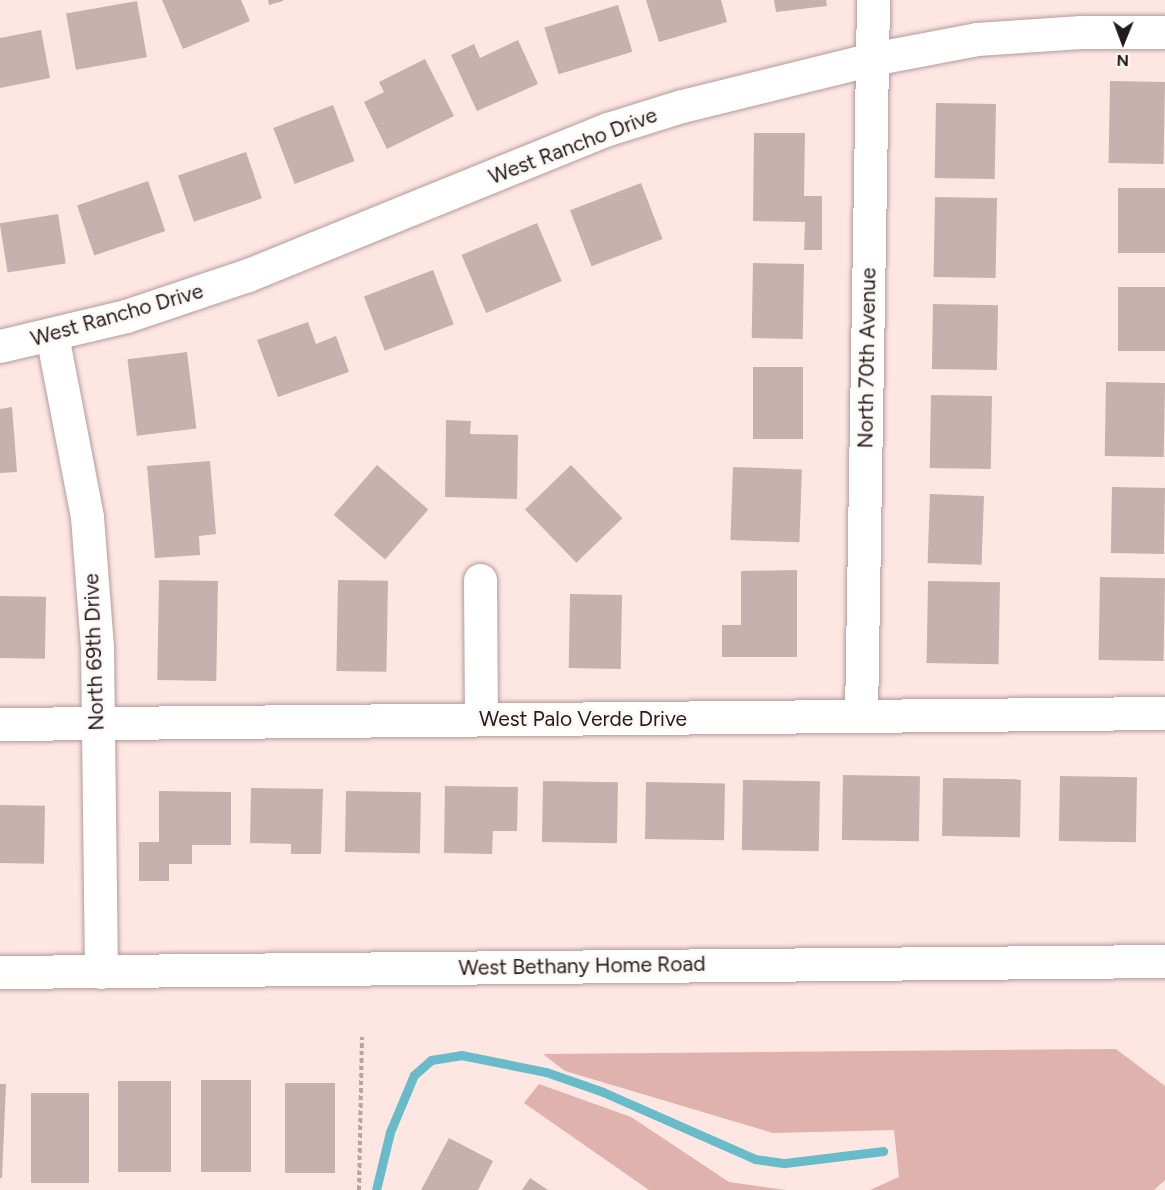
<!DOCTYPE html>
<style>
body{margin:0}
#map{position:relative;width:1165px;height:1190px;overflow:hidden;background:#fee6e3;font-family:Figtree,sans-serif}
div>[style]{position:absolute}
.green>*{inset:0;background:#e0b2ad}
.stream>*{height:9px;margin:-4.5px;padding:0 4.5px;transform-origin:4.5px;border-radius:4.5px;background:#68bcca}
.building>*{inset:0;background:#c7b0ad;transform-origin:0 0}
.path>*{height:4px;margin-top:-2px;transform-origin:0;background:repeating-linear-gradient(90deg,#b7a4a2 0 4.5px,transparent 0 7.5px)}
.roads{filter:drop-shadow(0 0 2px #b29b99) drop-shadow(0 0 2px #b29b99)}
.street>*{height:33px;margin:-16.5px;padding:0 16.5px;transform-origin:16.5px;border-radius:16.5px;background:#fff}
.secondary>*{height:33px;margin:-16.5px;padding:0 16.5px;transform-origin:16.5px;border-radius:16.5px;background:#fff}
span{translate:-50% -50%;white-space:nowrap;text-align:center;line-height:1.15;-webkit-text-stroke:5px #fdf8f7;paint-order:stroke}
.street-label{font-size:21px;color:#241c1b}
.north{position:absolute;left:1093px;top:12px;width:60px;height:60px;-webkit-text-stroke:4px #fdf8f7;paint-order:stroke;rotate:181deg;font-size:16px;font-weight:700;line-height:24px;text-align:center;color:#241c1b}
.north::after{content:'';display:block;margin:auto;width:21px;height:27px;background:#241c1b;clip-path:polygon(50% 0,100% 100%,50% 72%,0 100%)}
</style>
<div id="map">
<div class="green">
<div style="clip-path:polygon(1116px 1049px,1165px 1086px,1165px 1180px,1154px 1190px,870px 1190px,899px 1177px,894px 1130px,773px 1133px,565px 1071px,543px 1054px)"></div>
<div style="clip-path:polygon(539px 1084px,631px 1117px,729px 1182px,786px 1190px,649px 1190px,524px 1103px)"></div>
</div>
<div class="stream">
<div style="left:376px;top:1190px;width:60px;rotate:-76.4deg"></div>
<div style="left:390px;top:1132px;width:62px;rotate:-67.2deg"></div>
<div style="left:414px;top:1075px;width:23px;rotate:-41deg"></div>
<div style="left:431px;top:1060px;width:30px;rotate:-9deg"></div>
<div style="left:461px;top:1055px;width:87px;rotate:11.3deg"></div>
<div style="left:546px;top:1072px;width:60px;rotate:19.3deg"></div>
<div style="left:603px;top:1092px;width:166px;rotate:23.8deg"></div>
<div style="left:755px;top:1159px;width:30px;rotate:8deg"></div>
<div style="left:785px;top:1163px;width:99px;rotate:-7deg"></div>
</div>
<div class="building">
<div style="clip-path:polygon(162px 0,241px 0,250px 21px,183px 49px)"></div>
<div style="clip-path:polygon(268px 0,283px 0,283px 1px,269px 5px)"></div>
<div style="clip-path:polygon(646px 0,721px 0,727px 22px,659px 42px)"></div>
<div style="clip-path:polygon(774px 0,826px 0,827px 6px,776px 12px)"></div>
<div style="left:137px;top:1px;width:57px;height:72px;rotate:80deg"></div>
<div style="left:618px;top:5px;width:49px;height:77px;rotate:73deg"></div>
<div style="clip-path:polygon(41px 30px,50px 78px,0 88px,0 38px)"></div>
<div style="clip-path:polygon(518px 40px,538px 84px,477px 111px,451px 55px,474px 44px,480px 58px)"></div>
<div style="clip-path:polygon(425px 59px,454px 116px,387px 149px,364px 102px,384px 92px,379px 82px)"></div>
<div style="left:1110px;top:81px;width:55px;height:82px;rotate:1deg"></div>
<div style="left:936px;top:103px;width:60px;height:75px;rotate:1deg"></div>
<div style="left:333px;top:105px;width:60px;height:64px;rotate:69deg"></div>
<div style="clip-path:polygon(754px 133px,805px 133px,804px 196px,822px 196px,822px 250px,804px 250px,805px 222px,753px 221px)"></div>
<div style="left:246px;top:152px;width:49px;height:72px;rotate:71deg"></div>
<div style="left:148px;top:181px;width:53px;height:75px;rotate:71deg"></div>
<div style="left:641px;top:183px;width:60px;height:76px;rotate:69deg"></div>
<div style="left:1118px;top:188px;width:47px;height:65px"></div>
<div style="left:935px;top:197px;width:62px;height:80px;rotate:1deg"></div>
<div style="left:58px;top:214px;width:50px;height:59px;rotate:81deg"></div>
<div style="left:537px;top:223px;width:63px;height:82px;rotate:67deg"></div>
<div style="left:753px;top:263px;width:51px;height:75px;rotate:1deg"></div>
<div style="left:433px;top:270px;width:58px;height:74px;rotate:69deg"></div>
<div style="left:1118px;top:287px;width:47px;height:64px"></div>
<div style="left:933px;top:304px;width:65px;height:65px;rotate:1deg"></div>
<div style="clip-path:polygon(308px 322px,316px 344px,336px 336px,349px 372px,278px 397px,257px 340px)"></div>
<div style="left:187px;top:352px;width:77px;height:60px;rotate:83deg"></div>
<div style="left:753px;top:367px;width:50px;height:72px"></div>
<div style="left:1106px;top:382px;width:59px;height:74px;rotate:1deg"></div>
<div style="left:931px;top:395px;width:61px;height:73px;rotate:1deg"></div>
<div style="clip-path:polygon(12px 407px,17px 472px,0 473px,0 409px)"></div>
<div style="clip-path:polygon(446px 420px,471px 421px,470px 434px,518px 435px,517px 499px,445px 497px)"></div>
<div style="clip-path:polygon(210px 461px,216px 534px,199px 536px,200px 555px,155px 558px,147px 466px)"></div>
<div style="left:377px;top:465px;width:68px;height:66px;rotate:41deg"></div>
<div style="left:571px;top:465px;width:74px;height:64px;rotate:46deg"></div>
<div style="left:733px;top:467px;width:69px;height:73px;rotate:2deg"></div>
<div style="left:1112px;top:487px;width:53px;height:66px;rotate:1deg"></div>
<div style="left:930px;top:494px;width:54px;height:69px;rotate:2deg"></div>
<div style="clip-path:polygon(797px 570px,797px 657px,722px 657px,722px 625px,741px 625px,741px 571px)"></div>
<div style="left:1100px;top:577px;width:65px;height:83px;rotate:1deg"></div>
<div style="left:159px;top:580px;width:59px;height:100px;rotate:1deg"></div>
<div style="left:338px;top:580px;width:50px;height:91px;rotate:1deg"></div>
<div style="left:928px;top:581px;width:72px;height:82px;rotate:1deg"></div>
<div style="left:570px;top:594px;width:52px;height:74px;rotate:1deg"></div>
<div style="left:0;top:596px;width:46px;height:62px;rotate:1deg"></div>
<div style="left:843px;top:775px;width:77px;height:65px;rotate:1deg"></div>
<div style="left:1060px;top:776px;width:77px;height:65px;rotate:1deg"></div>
<div style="left:943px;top:778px;width:78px;height:58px;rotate:1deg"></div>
<div style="left:743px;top:780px;width:77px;height:70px;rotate:1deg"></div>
<div style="left:543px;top:781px;width:75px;height:61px;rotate:1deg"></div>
<div style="left:646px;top:782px;width:79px;height:57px;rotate:1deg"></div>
<div style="clip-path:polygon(445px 786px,518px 787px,517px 831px,493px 831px,492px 854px,444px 853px)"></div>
<div style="clip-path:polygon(251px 788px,323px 789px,321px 854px,291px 854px,291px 844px,250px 843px)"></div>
<div style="clip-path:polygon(159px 791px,231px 792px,231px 845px,192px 845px,192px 864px,169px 864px,169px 881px,139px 881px,139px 842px,159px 842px)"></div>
<div style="left:346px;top:791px;width:75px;height:61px;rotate:1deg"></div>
<div style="left:0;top:805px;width:45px;height:58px;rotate:1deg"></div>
<div style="left:201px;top:1080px;width:50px;height:92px"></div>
<div style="left:171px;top:1081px;width:91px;height:53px;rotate:90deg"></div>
<div style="left:285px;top:1083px;width:50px;height:90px"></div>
<div style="clip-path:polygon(0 1084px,6px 1084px,2px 1178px,0 1178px)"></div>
<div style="left:31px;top:1093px;width:58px;height:90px"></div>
<div style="clip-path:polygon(449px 1138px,493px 1161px,478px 1190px,421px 1190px)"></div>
<div style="clip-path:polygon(530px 1178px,548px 1190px,522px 1190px)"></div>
</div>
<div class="path">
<div style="left:359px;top:1190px;width:153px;rotate:-88.9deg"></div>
</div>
<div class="roads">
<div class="street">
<div style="left:52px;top:335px;width:185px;rotate:79.1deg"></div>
<div style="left:87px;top:517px;width:130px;rotate:85.6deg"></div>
<div style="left:97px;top:647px;width:325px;rotate:89.3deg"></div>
<div style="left:0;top:346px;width:130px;rotate:-13.4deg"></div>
<div style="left:126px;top:316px;width:129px;rotate:-18.6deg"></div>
<div style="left:248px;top:275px;width:388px;rotate:-22.1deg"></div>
<div style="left:608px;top:129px;width:77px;rotate:-17.3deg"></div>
<div style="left:682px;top:106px;width:196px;rotate:-13.9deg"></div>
<div style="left:872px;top:59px;width:107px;rotate:-10.8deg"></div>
<div style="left:977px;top:39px;width:104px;rotate:-3.9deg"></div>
<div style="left:1081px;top:32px;width:84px"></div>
<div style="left:480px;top:580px;width:139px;rotate:89.6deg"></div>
<div style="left:861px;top:716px;width:716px;rotate:-89.04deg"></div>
<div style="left:0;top:724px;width:1165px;rotate:-0.54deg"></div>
</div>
<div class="secondary">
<div style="left:0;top:972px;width:1165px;rotate:-0.54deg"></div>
</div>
</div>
<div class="street-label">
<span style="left:573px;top:146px;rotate:-21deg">West Rancho Drive</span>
<span style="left:117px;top:315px;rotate:-16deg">West Rancho Drive</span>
<span style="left:867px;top:358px;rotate:-89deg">North 70th Avenue</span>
<span style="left:94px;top:652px;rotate:-92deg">North 69th Drive</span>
<span style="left:583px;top:719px">West Palo Verde Drive</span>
<span style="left:582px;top:966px;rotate:-1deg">West Bethany Home Road</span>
</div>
<div class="north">N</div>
</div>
